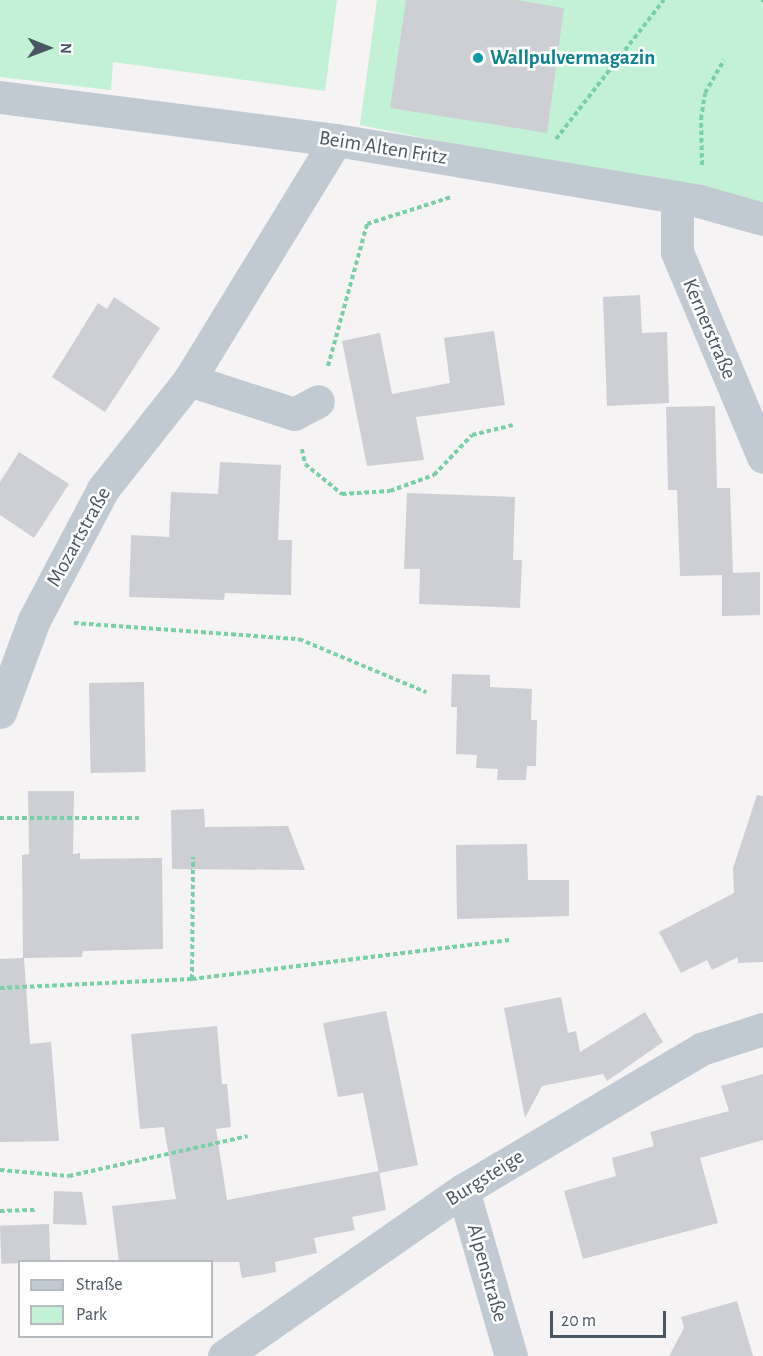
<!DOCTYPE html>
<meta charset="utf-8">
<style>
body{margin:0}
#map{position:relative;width:763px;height:1356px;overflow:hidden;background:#f5f3f3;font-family:"Alegreya Sans",sans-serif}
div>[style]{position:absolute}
.green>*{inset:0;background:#c3f1d5}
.building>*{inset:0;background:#cdcfd5;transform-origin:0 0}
.path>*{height:4px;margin-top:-2px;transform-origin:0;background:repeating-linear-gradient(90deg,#7ad0a6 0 4.5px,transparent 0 7.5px)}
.minor>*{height:33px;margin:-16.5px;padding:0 16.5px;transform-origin:16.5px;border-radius:16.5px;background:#c1cad2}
.dots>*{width:16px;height:16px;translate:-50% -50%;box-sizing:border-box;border:3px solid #fff;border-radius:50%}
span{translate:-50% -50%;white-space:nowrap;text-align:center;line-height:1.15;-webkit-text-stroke:5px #fff;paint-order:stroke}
.culture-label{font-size:21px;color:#0d838f;font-weight:700}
.left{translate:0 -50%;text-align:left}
.street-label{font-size:21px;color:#4a5661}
.legend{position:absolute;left:18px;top:1260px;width:195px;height:78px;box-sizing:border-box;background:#fff;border:2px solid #b7bbc0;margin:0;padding:8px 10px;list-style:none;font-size:18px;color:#4a5661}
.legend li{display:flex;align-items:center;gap:12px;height:30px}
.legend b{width:30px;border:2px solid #b7bbc0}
.north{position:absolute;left:18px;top:18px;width:60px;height:60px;-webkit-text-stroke:4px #fff;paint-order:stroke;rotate:91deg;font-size:16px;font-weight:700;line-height:24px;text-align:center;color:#4a5661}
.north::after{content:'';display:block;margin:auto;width:21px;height:27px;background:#4a5661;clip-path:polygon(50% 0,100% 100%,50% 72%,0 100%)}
.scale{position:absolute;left:550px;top:1311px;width:116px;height:27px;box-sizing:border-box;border:3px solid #4a5661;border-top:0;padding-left:8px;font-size:18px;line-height:21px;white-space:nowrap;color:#4a5661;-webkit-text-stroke:4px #fff;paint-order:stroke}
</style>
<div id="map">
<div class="green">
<div style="clip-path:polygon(0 0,337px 0,325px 91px,113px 62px,111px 90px,0 77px)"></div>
<div style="clip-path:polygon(377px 0,763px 0,763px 206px,360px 125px)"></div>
</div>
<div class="building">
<div style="clip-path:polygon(406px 0,517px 0,564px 8px,547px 133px,390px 108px)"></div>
<div style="clip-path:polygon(640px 295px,642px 333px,667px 332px,669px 403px,607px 406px,603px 297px)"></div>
<div style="clip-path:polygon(114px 297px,160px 328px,105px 412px,52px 377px,98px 303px,107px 309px)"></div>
<div style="clip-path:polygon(494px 331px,505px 405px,416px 417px,424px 460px,367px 466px,342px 341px,380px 333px,392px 394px,450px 383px,444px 338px)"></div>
<div style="clip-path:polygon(715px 406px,717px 488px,730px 488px,733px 573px,760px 572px,760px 615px,722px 616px,722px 575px,680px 576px,677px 490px,668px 490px,666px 407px)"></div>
<div style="clip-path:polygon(19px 452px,69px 484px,34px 538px,0 515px,0 482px)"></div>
<div style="clip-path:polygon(220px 462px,281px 465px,278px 540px,292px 540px,291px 595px,225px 593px,224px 600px,129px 597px,131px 535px,169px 537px,171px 492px,218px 494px)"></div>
<div style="clip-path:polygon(407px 493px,515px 497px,513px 560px,522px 560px,520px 608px,419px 604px,420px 569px,404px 569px)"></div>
<div style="clip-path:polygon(452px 674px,490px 675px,490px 687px,532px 689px,531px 720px,537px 720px,536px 766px,527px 766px,526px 780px,497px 780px,498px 769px,476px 768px,477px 755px,456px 754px,457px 707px,451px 707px)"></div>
<div style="left:144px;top:682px;width:90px;height:55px;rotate:89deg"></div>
<div style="clip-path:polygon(28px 791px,74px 791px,73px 854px,80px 853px,80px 859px,162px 858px,163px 949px,83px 951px,82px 957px,23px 958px,22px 855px,29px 854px)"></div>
<div style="clip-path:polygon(757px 795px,763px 796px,763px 962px,738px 963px,738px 957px,712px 970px,707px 960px,681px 973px,659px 932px,734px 893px,733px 868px)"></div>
<div style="clip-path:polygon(204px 809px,205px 827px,288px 826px,305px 870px,172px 869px,171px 810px)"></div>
<div style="clip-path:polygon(527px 844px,528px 880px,569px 880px,569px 916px,457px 919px,456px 845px)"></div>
<div style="clip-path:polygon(24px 958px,30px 1044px,51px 1042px,59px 1141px,0 1142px,0 959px)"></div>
<div style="clip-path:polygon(561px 997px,568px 1033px,576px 1031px,580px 1052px,645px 1012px,663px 1042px,607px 1081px,603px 1074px,542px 1086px,525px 1118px,504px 1008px)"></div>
<div style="clip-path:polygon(386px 1011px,418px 1165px,379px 1173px,363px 1093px,338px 1097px,323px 1023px)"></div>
<div style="clip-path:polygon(217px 1026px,222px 1084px,227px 1084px,231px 1127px,216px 1129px,227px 1200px,379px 1171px,386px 1210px,352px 1217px,355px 1230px,314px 1238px,317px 1253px,275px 1262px,276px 1272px,242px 1278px,239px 1262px,119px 1262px,112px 1206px,176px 1199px,164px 1127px,140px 1129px,131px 1034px)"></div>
<div style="clip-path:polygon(763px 1074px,763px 1140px,700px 1158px,718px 1223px,583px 1259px,564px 1191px,616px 1176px,612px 1158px,654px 1146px,650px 1132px,729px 1111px,721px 1086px)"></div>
<div style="clip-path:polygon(54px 1191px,82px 1192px,87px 1225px,53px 1224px)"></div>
<div style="left:49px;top:1224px;width:38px;height:49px;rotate:88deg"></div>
<div style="clip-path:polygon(737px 1301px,753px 1356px,669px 1356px,684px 1328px,681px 1317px)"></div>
</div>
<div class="path">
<div style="left:761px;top:0;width:2px"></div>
<div style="left:556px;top:139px;width:176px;rotate:-52.2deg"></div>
<div style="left:702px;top:165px;width:46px;rotate:-91.2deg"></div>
<div style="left:701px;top:119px;width:26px;rotate:-81deg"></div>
<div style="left:705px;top:93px;width:38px;rotate:-60deg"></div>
<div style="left:328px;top:366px;width:147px;rotate:-74.6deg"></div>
<div style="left:367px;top:224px;width:88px;rotate:-17.8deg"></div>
<div style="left:302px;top:449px;width:15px;rotate:79deg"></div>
<div style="left:305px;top:464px;width:48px;rotate:39deg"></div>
<div style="left:342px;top:494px;width:48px;rotate:-3.6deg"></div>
<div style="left:390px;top:491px;width:47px;rotate:-20deg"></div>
<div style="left:434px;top:475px;width:55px;rotate:-46.5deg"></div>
<div style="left:472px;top:435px;width:42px;rotate:-13.7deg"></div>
<div style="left:74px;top:623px;width:226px;rotate:4.1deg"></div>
<div style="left:299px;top:639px;width:138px;rotate:22.7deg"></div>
<div style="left:0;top:818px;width:141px"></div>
<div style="left:192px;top:979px;width:122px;rotate:-89.5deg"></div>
<div style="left:0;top:988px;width:192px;rotate:-2.7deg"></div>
<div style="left:192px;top:979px;width:320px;rotate:-7deg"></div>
<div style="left:0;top:1170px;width:69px;rotate:5deg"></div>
<div style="left:69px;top:1176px;width:183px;rotate:-12.6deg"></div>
<div style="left:0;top:1211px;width:36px;rotate:-2deg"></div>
</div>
<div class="minor">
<div style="left:0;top:97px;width:339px;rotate:7.3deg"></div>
<div style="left:336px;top:140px;width:368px;rotate:9.5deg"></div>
<div style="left:699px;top:201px;width:66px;rotate:15.7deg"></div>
<div style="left:677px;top:197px;width:55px;rotate:90deg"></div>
<div style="left:677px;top:252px;width:222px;rotate:67.2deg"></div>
<div style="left:189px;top:380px;width:110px;rotate:17.9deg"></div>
<div style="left:294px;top:414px;width:27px;rotate:-28deg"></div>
<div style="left:0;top:712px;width:98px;rotate:-69.7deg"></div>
<div style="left:34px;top:620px;width:148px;rotate:-62.2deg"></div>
<div style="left:103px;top:489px;width:139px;rotate:-51.7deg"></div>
<div style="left:189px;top:380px;width:281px;rotate:-58.5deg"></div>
<div style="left:463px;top:1190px;width:173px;rotate:73.9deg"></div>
<div style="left:224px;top:1356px;width:291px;rotate:-34.8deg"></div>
<div style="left:463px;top:1190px;width:277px;rotate:-30.6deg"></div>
<div style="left:701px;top:1049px;width:65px;rotate:-17.9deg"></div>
</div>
<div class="dots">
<div style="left:478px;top:58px;background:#0f9aa8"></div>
</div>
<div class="culture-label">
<span class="left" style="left:490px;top:58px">Wallpulvermagazin</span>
</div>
<div class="street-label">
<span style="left:383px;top:148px;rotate:9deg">Beim Alten Fritz</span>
<span style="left:709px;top:329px;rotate:67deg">Kernerstraße</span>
<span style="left:79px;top:537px;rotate:-61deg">Mozartstraße</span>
<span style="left:485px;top:1178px;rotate:-32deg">Burgsteige</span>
<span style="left:487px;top:1273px;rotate:74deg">Alpenstraße</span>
</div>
<ul class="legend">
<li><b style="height:8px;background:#c1cad2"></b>Straße</li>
<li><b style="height:16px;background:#c3f1d5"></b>Park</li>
</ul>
<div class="north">N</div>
<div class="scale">20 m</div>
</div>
